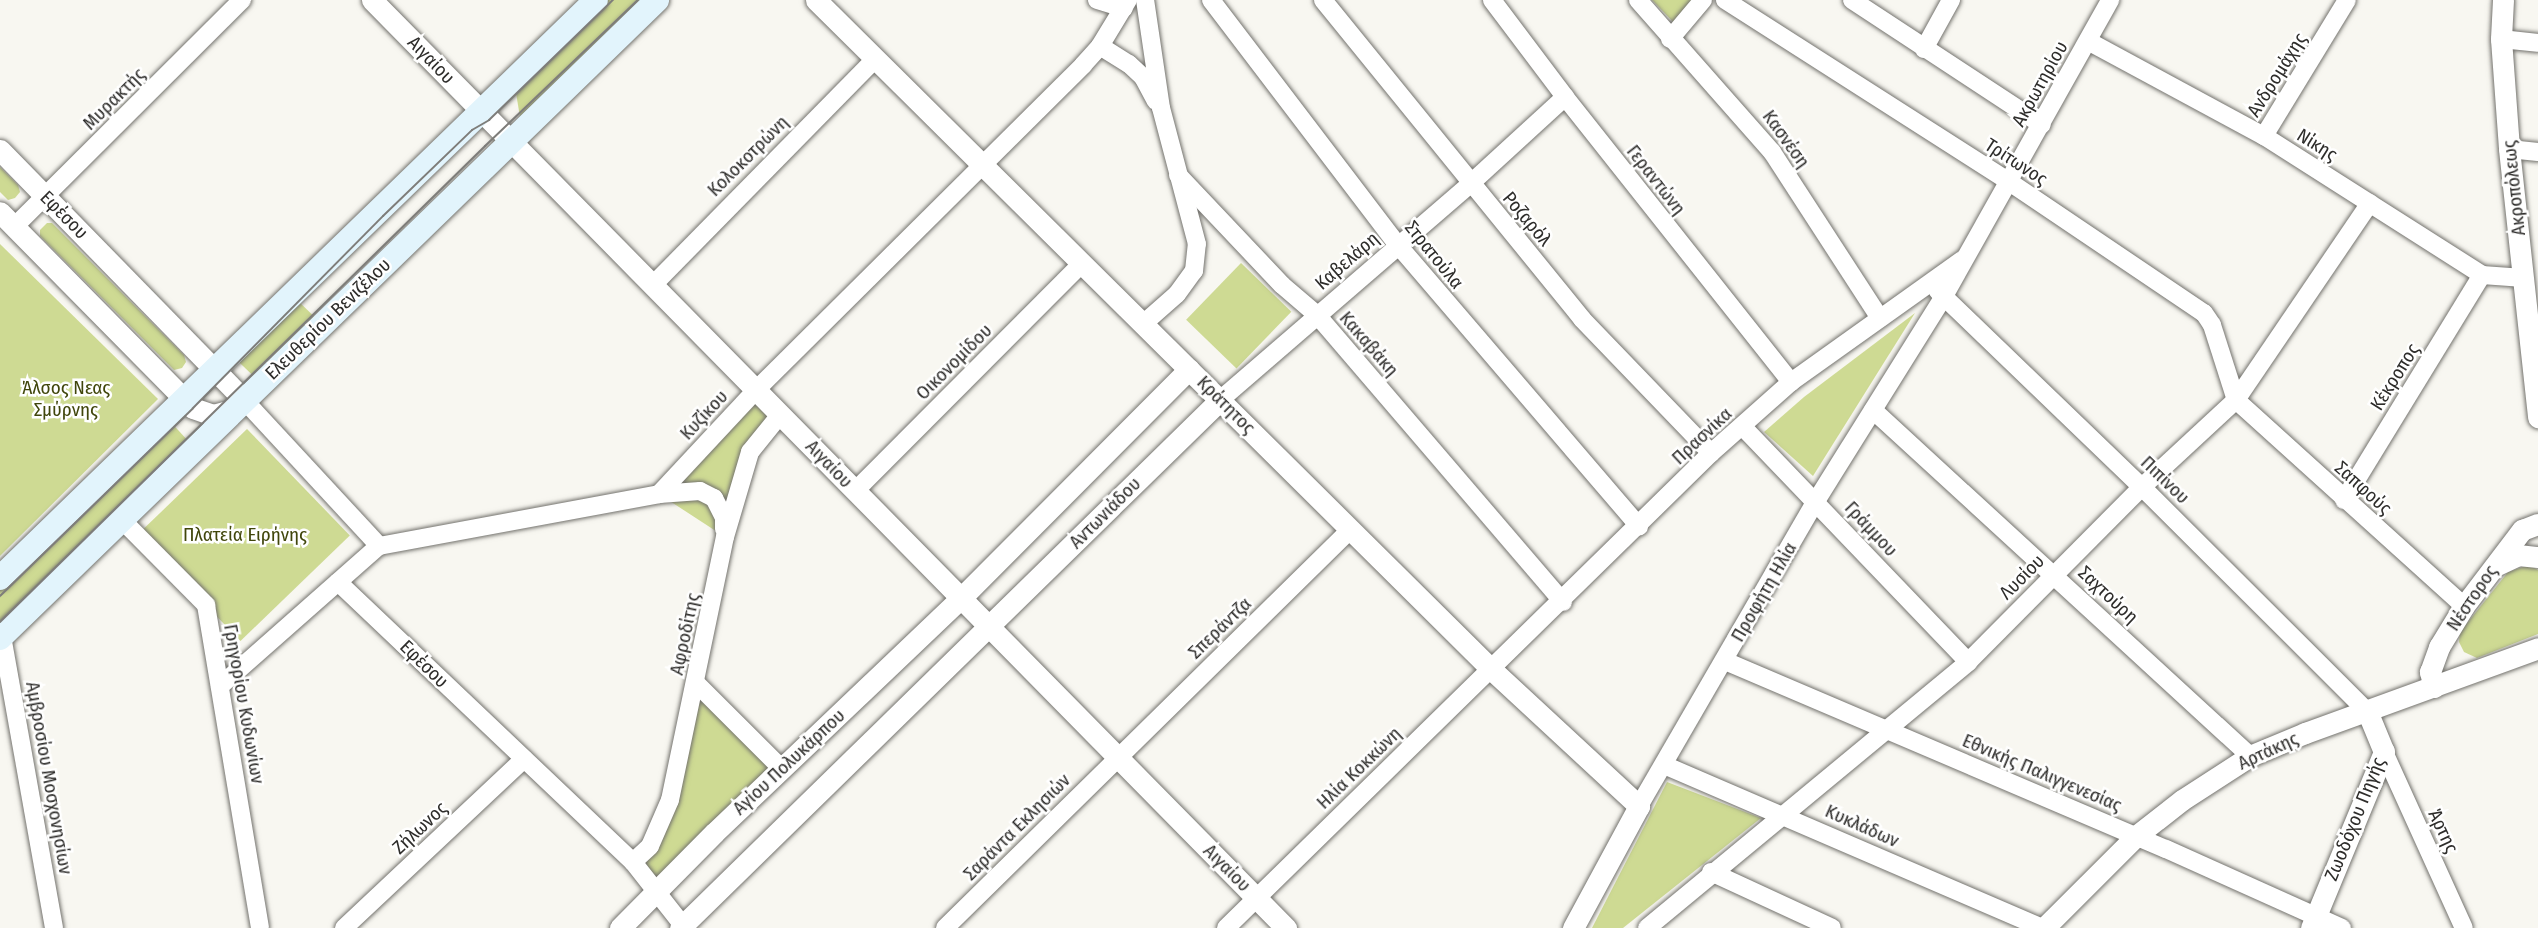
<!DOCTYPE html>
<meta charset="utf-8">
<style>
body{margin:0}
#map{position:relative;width:2538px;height:928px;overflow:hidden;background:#f8f7f1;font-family:"Fira Sans Condensed",sans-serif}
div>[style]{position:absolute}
.green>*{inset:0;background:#ceda93;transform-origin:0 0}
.roads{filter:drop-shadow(0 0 2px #73726d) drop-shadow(0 0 2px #73726d)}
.minor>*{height:18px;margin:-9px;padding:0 9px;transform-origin:9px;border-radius:9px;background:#fff}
.tertiary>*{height:21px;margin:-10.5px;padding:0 10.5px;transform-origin:10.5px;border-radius:10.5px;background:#fff}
.secondary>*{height:24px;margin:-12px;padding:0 12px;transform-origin:12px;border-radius:12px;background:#e2f4fc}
.tram>*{height:2px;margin:-1px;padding:0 1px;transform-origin:1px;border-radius:1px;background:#7e7d7a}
span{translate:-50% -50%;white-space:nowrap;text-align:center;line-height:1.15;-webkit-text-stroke:5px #fff;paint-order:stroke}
.street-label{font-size:19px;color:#2e2d2b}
.park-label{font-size:19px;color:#40460b}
</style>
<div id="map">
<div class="green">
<div style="clip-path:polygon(605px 0,645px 0,520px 117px,515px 87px)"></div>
<div style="clip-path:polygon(1652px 0,1697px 0,1676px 25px)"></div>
<div style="clip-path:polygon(0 167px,18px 185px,20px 192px,15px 198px,8px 200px,0 192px)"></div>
<div style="clip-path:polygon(47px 223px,52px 223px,184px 355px,186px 362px,182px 368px,174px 370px,40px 236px,40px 230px)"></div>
<div style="clip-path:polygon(0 244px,158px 399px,0 556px)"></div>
<div style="left:1241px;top:263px;width:70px;height:79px;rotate:44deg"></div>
<div style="left:294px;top:297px;width:33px;height:85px;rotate:44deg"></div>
<div style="clip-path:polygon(1915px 313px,1813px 476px,1764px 432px,1804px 397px)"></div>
<div style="clip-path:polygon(756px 390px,780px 415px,761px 437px,725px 537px,659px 494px)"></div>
<div style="clip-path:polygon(168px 419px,189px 442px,0 627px,0 585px)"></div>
<div style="left:247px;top:429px;width:148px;height:152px;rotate:46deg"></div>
<div style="clip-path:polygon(2529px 565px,2538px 570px,2538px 634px,2477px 658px,2464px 652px,2459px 642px,2460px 632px,2508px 572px)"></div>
<div style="clip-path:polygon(695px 682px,782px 769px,657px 892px,633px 862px,650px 846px)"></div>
<div style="clip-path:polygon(1667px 782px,1761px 818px,1623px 928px,1592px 928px)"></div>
</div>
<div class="roads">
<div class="minor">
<div style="left:1097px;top:0;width:28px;rotate:17deg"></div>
<div style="left:1211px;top:0;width:307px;rotate:52.7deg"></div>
<div style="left:1397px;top:244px;width:372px;rotate:49.4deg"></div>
<div style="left:1323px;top:0;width:411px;rotate:50.9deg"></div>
<div style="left:1582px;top:319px;width:186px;rotate:46.1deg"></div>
<div style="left:1492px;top:0;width:121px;rotate:53deg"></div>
<div style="left:1565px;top:97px;width:364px;rotate:51.6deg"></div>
<div style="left:1638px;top:0;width:203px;rotate:48.6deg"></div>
<div style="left:1772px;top:152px;width:198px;rotate:57deg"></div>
<div style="left:1725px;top:0;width:336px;rotate:32.6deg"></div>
<div style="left:2008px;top:181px;width:236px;rotate:34deg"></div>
<div style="left:2204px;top:313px;width:14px;rotate:56deg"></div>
<div style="left:2212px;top:325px;width:79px;rotate:72.3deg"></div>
<div style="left:2236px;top:400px;width:307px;rotate:42.1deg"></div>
<div style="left:1852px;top:0;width:227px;rotate:33.3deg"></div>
<div style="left:1670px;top:39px;width:51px;rotate:-49.8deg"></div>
<div style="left:2501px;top:39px;width:37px;rotate:6deg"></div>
<div style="left:2088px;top:41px;width:200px;rotate:28.4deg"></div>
<div style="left:2264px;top:136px;width:259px;rotate:32.5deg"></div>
<div style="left:2482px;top:275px;width:42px;rotate:4.1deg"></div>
<div style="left:1100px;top:46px;width:34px;rotate:32deg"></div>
<div style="left:1129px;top:64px;width:19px;rotate:43deg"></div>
<div style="left:1143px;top:77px;width:27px;rotate:62deg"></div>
<div style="left:1924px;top:49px;width:56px;rotate:-61.1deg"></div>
<div style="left:2264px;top:136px;width:159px;rotate:-58.6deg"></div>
<div style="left:2509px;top:149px;width:29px;rotate:6deg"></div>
<div style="left:1178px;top:175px;width:151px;rotate:46.6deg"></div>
<div style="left:1282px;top:285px;width:46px;rotate:40.6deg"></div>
<div style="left:1317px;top:315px;width:378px;rotate:49.4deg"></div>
<div style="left:14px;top:227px;width:322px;rotate:-44.9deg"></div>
<div style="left:653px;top:285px;width:317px;rotate:-45.5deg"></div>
<div style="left:1938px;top:291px;width:283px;rotate:43.9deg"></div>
<div style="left:2142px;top:487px;width:317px;rotate:44.9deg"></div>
<div style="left:1143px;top:324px;width:45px;rotate:-41.4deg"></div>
<div style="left:1177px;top:294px;width:29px;rotate:-54deg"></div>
<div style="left:1194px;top:271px;width:27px;rotate:-84deg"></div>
<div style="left:1197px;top:244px;width:141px;rotate:-104.8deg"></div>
<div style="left:1161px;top:108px;width:109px;rotate:-98.4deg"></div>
<div style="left:244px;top:400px;width:199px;rotate:47.2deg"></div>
<div style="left:1220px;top:400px;width:330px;rotate:-40.8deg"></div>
<div style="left:1470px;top:184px;width:129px;rotate:-42.5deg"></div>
<div style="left:1873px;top:410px;width:512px;rotate:42.54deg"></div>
<div style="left:1742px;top:426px;width:327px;rotate:46.2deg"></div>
<div style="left:855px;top:491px;width:322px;rotate:-45.1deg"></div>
<div style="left:659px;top:494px;width:41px;rotate:-4.2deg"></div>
<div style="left:700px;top:491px;width:16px;rotate:27deg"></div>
<div style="left:714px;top:498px;width:22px;rotate:63deg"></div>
<div style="left:724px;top:518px;width:11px;rotate:90deg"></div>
<div style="left:2344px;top:500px;width:264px;rotate:-58.5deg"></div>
<div style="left:122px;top:520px;width:120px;rotate:45.3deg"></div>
<div style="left:206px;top:605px;width:327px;rotate:80.5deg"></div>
<div style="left:379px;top:546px;width:285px;rotate:-10.5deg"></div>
<div style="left:659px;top:494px;width:142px;rotate:-47deg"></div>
<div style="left:756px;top:390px;width:461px;rotate:-44.8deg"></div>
<div style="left:1083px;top:65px;width:25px;rotate:-48deg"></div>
<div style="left:1100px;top:46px;width:54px;rotate:-58.7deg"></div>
<div style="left:338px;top:582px;width:407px;rotate:43.5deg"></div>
<div style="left:633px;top:862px;width:84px;rotate:51.8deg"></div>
<div style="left:2px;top:636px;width:297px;rotate:79.9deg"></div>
<div style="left:1725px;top:661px;width:479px;rotate:23.1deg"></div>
<div style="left:2166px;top:849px;width:193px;rotate:24.2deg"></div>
<div style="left:695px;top:682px;width:123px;rotate:45deg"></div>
<div style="left:220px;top:686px;width:212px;rotate:-41.4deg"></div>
<div style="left:2384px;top:752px;width:193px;rotate:65.6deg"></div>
<div style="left:1664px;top:765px;width:412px;rotate:23.3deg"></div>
<div style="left:1639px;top:806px;width:353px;rotate:-59.9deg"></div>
<div style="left:1816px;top:501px;width:239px;rotate:-58deg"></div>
<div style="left:1943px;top:298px;width:342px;rotate:-60.7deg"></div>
<div style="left:633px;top:862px;width:23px;rotate:-43deg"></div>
<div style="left:650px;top:846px;width:50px;rotate:-66.5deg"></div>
<div style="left:670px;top:800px;width:269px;rotate:-78.2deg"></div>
<div style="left:725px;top:537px;width:89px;rotate:-73.6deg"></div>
<div style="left:750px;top:452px;width:48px;rotate:-51deg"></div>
<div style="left:1711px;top:872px;width:133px;rotate:24.8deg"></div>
<div style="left:344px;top:928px;width:247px;rotate:-43.2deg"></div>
<div style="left:945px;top:928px;width:569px;rotate:-44.5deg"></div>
<div style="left:1226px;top:928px;width:679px;rotate:-44.4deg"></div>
<div style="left:1711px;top:453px;width:107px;rotate:-41.6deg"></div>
<div style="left:1791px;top:382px;width:210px;rotate:-35.5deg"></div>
<div style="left:1647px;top:928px;width:417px;rotate:-39.6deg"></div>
<div style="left:1968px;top:662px;width:247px;rotate:-45.2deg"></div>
<div style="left:2142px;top:487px;width:128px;rotate:-42.8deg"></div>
<div style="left:2236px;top:400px;width:238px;rotate:-55.8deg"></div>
</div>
<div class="tertiary">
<div style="left:372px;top:0;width:1303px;rotate:45.44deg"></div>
<div style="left:816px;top:0;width:950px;rotate:44.74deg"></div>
<div style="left:1491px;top:669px;width:202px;rotate:42.8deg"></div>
<div style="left:1639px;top:806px;width:139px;rotate:118.4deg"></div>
<div style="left:2503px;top:0;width:39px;rotate:93deg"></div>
<div style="left:2501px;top:39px;width:110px;rotate:85.8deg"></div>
<div style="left:2509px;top:149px;width:270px;rotate:83.8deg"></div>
<div style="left:0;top:150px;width:349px;rotate:45.7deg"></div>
<div style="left:244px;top:400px;width:19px;rotate:145deg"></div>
<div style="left:228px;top:411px;width:16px;rotate:165deg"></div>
<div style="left:213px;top:415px;width:21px;rotate:-161deg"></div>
<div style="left:193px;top:408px;width:275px;rotate:-134.6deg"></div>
<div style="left:2497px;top:565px;width:23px;rotate:-25deg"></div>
<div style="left:2518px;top:555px;width:20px;rotate:6deg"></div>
<div style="left:2434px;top:687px;width:16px;rotate:-105deg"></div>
<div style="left:2430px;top:672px;width:27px;rotate:-70deg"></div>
<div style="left:2439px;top:647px;width:48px;rotate:-58.6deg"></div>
<div style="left:2464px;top:606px;width:96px;rotate:-52.7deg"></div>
<div style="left:2522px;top:530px;width:17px;rotate:-21deg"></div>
<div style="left:620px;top:928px;width:134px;rotate:-45.3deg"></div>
<div style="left:714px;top:833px;width:341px;rotate:-43.6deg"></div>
<div style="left:961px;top:598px;width:323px;rotate:-45.1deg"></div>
<div style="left:680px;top:928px;width:755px;rotate:-44.36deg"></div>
<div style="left:2044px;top:928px;width:130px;rotate:-45deg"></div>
<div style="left:2136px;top:836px;width:58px;rotate:-38deg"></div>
<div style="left:2182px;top:800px;width:81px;rotate:-32.9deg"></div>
<div style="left:2250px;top:756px;width:60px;rotate:-22.7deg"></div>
<div style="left:2305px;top:733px;width:248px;rotate:-20deg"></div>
<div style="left:2311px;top:928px;width:191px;rotate:-67.5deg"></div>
<div style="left:2384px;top:752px;width:44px;rotate:-112.5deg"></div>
</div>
<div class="secondary">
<div style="left:0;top:578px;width:830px;rotate:-44.12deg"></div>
<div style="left:0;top:638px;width:916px;rotate:-44.16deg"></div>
</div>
</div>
<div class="tram">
<div style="left:0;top:596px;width:269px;rotate:-44.2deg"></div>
<div style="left:193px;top:408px;width:270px;rotate:-45.3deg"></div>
<div style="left:383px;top:216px;width:124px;rotate:-44deg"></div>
<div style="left:472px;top:130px;width:20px;rotate:-30deg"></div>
<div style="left:489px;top:120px;width:173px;rotate:-44.1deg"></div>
<div style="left:0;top:622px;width:680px;rotate:-44.46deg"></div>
<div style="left:485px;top:146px;width:211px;rotate:-43.7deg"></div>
</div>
<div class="street-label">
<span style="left:431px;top:60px;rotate:46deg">Αιγαίου</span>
<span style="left:2277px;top:75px;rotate:-58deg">Ανδρομάχης</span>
<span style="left:2040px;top:84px;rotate:-61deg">Ακρωτηρίου</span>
<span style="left:114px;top:99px;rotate:-45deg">Μυρακτής</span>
<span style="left:1786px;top:139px;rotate:54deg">Κασνέση</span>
<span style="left:2317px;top:145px;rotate:32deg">Νίκης</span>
<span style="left:748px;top:156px;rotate:-45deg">Κολοκοτρώνη</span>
<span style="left:2016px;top:162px;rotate:33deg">Τρίτωνος</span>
<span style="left:1656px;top:180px;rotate:52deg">Γεραντώνη</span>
<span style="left:2514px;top:188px;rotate:-96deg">Ακροπόλεως</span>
<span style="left:64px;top:215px;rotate:45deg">Εφέσου</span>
<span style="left:1527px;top:219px;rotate:50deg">Ροζαρόλ</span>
<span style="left:1434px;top:255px;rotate:51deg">Στρατούλα</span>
<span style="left:1347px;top:261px;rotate:-41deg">Καβελάρη</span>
<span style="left:328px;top:319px;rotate:-44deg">Ελευθερίου Βενιζέλου</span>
<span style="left:1369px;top:344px;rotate:49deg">Κακαβάκη</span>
<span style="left:954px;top:362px;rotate:-45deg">Οικονομίδου</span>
<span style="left:2395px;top:377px;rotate:-58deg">Κέκροπος</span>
<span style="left:1226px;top:405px;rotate:45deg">Κράτητος</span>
<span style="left:704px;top:415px;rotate:-47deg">Κυζίκου</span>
<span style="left:1702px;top:436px;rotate:-43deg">Πρασνίκα</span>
<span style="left:829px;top:464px;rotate:46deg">Αιγαίου</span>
<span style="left:2165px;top:480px;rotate:44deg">Πιπίνου</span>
<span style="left:2363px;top:488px;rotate:42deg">Σαπφούς</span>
<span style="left:1105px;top:513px;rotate:-45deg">Αντωνιάδου</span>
<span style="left:1871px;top:529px;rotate:47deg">Γράμμου</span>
<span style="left:2022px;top:577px;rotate:-45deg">Λυσίου</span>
<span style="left:1764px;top:592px;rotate:-60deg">Προφήτη Ηλία</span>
<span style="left:2108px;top:595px;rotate:43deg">Σαχτούρη</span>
<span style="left:2472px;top:598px;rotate:-56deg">Νέστορος</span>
<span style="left:1220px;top:628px;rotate:-44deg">Σπεράντζα</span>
<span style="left:685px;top:634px;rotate:-78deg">Αφροδίτης</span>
<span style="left:424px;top:664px;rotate:44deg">Εφέσου</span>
<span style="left:244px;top:704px;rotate:80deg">Γρηγορίου Κυδωνίων</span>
<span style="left:2268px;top:751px;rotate:-25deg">Αρτάκης</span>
<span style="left:789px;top:762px;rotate:-43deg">Αγίου Πολυκάρπου</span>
<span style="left:1359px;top:768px;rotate:-44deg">Ηλία Κοκκώνη</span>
<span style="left:2042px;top:773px;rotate:23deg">Εθνικής Παλιγγενεσίας</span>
<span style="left:49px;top:778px;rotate:80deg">Αμβροσίου Μοσχονησίων</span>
<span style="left:2355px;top:819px;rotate:-68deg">Ζωοδόχου Πηγής</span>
<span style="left:1862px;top:826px;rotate:24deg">Κυκλάδων</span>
<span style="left:1017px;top:827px;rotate:-45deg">Σαράντα Εκλησιών</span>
<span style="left:420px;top:828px;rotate:-43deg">Ζήλωνος</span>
<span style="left:2443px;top:831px;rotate:65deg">Άρτης</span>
<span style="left:1227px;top:868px;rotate:45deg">Αιγαίου</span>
</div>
<div class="park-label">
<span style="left:66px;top:399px">Άλσος Νεας<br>Σμύρνης</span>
<span style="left:245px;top:535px">Πλατεία Ειρήνης</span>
</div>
</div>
